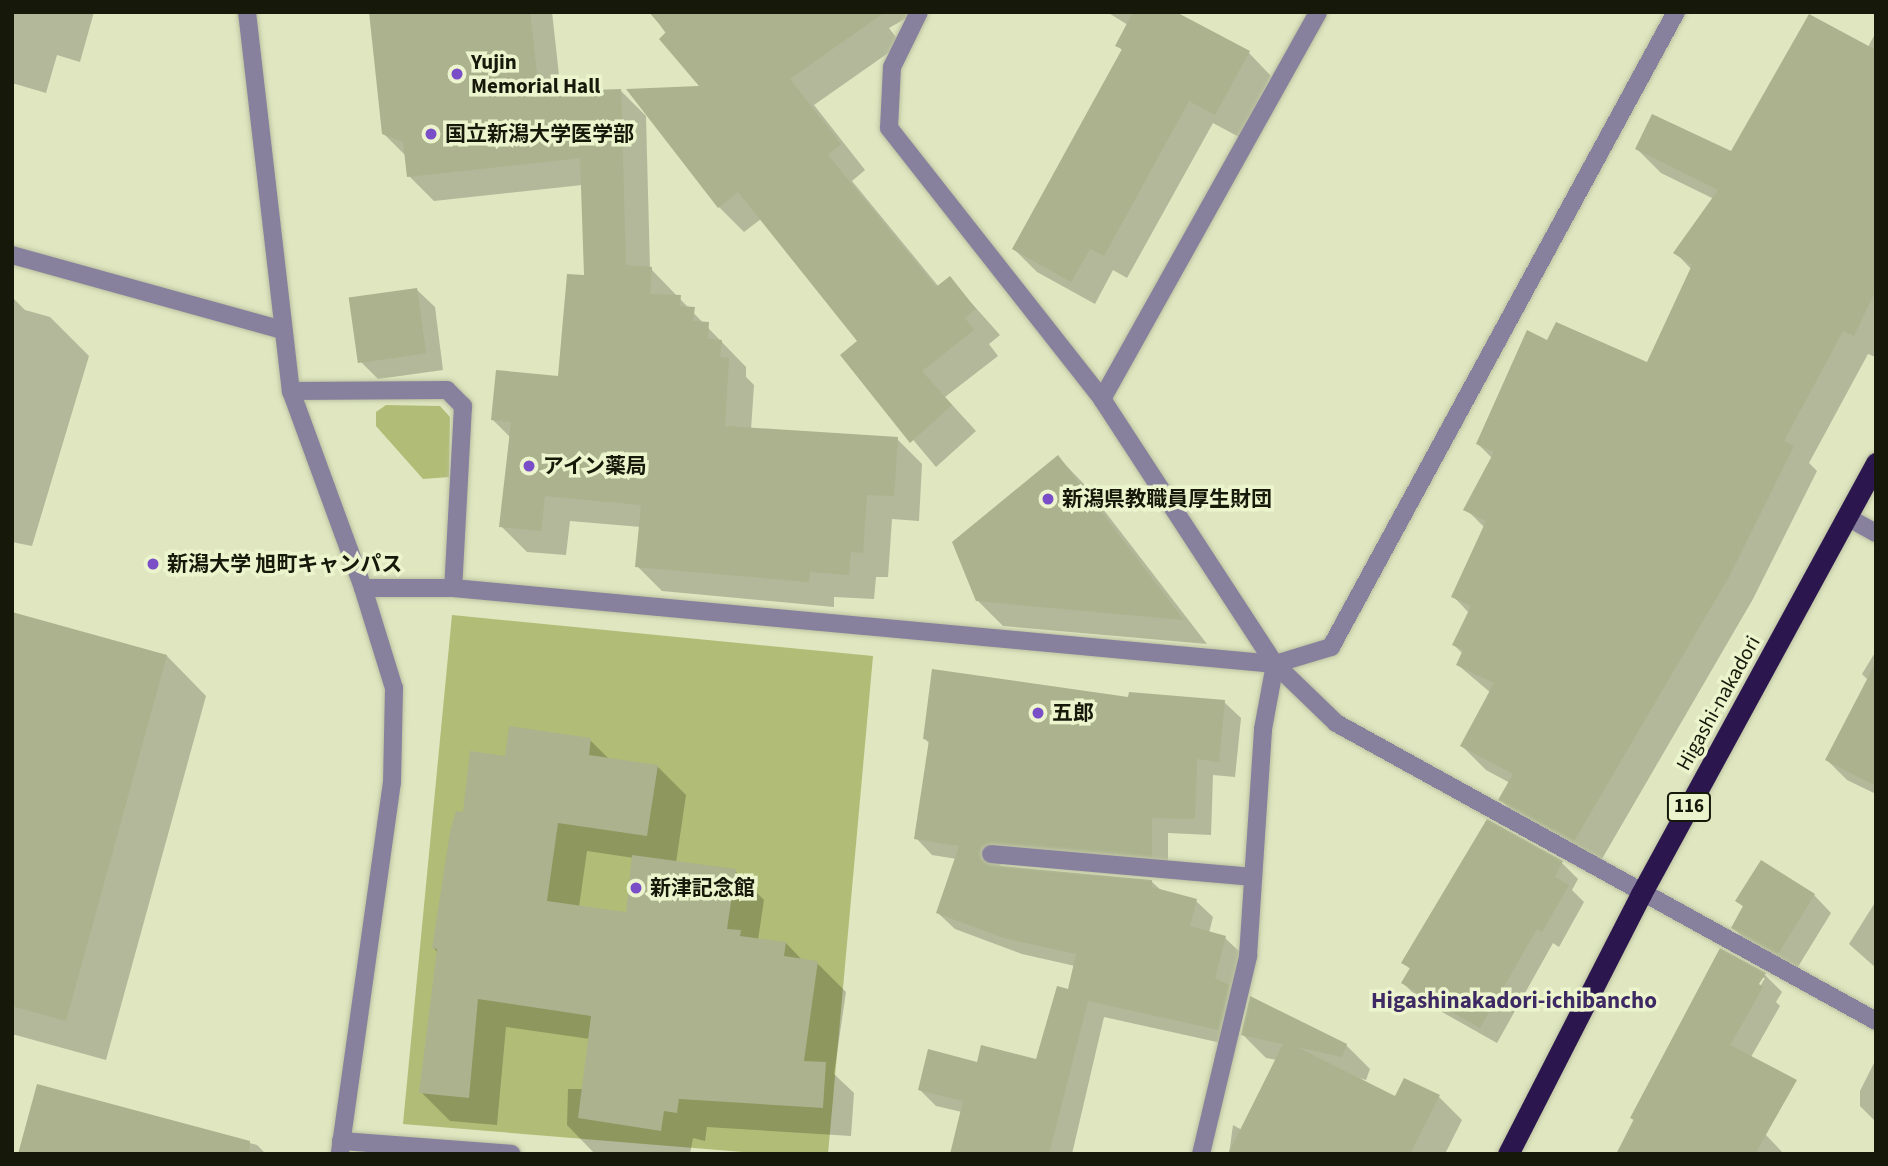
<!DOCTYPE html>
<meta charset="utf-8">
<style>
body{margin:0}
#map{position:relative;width:1888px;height:1166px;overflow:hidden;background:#dfe6c0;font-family:"Source Sans 3","Noto Sans JP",sans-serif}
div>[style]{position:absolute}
.green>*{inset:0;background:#b1bd76}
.shadow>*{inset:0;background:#0003}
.building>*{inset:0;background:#abb28d;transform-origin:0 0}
.roads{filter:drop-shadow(0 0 2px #bbc19f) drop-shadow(0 0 2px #bbc19f)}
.minor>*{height:18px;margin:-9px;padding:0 9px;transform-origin:9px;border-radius:9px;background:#88819e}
.highway>*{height:21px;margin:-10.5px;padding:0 10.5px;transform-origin:10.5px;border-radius:10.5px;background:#2b164e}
.dots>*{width:19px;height:19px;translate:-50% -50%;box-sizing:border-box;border:4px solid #ecf4cd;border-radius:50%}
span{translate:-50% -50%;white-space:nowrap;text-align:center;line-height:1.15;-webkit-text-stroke:7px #ecf4cd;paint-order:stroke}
.shield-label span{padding:2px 5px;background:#ecf4cd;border:2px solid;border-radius:5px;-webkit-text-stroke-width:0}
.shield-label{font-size:19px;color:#16180a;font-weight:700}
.poi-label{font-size:21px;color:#16180a;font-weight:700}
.left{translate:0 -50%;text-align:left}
.street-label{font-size:21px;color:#16180a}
.neighbourhood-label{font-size:23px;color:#3d2964;font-weight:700}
.frame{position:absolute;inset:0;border:14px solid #16180a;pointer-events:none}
</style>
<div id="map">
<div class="green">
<div style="clip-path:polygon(386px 405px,440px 406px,450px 417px,449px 477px,423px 479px,376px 426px,376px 412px)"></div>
<div style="clip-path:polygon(452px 615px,873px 656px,828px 1154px,766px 1154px,403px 1124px)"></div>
</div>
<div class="shadow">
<div style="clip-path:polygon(12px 12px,94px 12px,80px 62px,57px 55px,46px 93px,12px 83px)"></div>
<div style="clip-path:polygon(376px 12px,552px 12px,561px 93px,620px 90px,646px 116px,650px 268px,746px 367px,746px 377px,754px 385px,751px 430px,897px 439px,922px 464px,919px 521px,892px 519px,888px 577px,876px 577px,874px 599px,834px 597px,834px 607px,662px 591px,637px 566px,641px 527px,570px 521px,566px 555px,527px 552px,501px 526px,511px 438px,492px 419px,560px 378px,585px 277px,582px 185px,434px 201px,409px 176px,407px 157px,384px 134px)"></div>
<div style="clip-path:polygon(651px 12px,917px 12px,889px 28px,901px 44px,814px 105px,865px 170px,852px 181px,939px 287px,950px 279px,1000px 335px,989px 344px,998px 356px,945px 397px,976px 431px,936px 467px,842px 355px,860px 342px,761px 219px,744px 232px,719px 207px,703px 87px)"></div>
<div style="clip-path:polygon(1107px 12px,1173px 12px,1249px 53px,1271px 76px,1239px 137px,1213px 123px,1127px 278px,1113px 270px,1095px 304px,1037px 272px,1014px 249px,1123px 51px,1117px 45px,1128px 25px)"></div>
<div style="clip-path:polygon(1876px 32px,1876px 357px,1868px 354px,1809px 463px,1817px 471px,1753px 599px,1599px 864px,1524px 823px,1500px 799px,1510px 783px,1486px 770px,1462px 746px,1491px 693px,1458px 665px,1463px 654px,1454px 645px,1469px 613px,1453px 596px,1485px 528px,1466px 509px,1493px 459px,1478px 444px,1548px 342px,1648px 364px,1692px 270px,1675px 252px,1714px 199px,1661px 173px,1637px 149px,1732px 154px,1868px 47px)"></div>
<div style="clip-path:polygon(417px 290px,435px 307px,443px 370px,378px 379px,360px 361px)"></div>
<div style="clip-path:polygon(12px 297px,25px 310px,50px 317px,89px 356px,32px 546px,12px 542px)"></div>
<div style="clip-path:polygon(1058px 457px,1083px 483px,1207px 644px,1003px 626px,977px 600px)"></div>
<div style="clip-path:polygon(12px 614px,167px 656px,206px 696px,106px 1060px,12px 1034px)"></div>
<div style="clip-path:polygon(1876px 651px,1876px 794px,1847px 780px,1827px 760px,1868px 680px,1862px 674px)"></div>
<div style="clip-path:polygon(1130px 699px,1224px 702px,1241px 718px,1235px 777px,1213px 775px,1211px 835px,1168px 833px,1168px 872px,1009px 858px,997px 868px,1151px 881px,1162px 891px,1196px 901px,1213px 917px,1209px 933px,1225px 938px,1242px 954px,1235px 1046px,1104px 1017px,1072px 1154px,952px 1154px,962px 1112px,936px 1106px,919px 1089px,978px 1064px,1037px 1061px,1069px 991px,1075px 966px,1022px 954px,955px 929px,938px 913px,957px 859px,932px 855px,916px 838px,930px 744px,925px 739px)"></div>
<div style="clip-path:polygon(evenodd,590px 740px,610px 760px,657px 766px,686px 795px,676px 863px,735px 871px,764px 900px,758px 940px,786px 943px,803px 961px,817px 963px,846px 992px,834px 1074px,854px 1093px,851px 1136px,707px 1127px,705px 1141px,693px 1138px,690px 1154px,595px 1154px,567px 1125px,568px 1089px,584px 1089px,590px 1039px,506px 1027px,497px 1125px,450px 1121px,421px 1092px,438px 953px,434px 948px,464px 814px,506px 758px,590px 740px,587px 851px,634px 858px,627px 914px,579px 907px,587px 851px)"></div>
<div style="clip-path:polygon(1487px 821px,1562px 863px,1578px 879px,1572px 890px,1584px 902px,1559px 947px,1553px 943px,1497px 1043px,1419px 999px,1403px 983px,1411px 970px,1403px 962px)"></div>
<div style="clip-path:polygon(1814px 895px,1831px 913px,1796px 970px,1751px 945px,1733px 928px,1744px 908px,1738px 901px)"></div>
<div style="clip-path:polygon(1876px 901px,1876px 968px,1849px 944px)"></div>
<div style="clip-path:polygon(evenodd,1720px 950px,1765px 975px,1782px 992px,1776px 1002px,1780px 1006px,1747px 1064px,1700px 1042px,1682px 1024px,1720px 950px,1761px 978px,1765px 978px,1756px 993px,1753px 991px,1761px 978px)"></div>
<div style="clip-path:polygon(1243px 1035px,1346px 1045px,1370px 1069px,1366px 1080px,1359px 1078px,1396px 1098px,1439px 1097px,1462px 1120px,1445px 1154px,1229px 1154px,1233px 1125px,1242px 1130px,1277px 1060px,1266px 1058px)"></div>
<div style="clip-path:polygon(1876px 1059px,1876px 1122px,1860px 1106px,1860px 1091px)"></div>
<div style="clip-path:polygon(1658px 1072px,1766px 1135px,1784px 1154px,1616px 1154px)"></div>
<div style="clip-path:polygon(38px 1086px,257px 1145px,266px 1154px,20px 1154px)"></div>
</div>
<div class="building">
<div style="clip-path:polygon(369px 12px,530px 12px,539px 92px,621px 89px,626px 265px,652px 267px,650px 294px,681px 295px,680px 306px,695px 307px,693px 321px,709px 322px,708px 339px,722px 340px,720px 357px,729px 358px,725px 426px,898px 437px,894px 496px,867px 495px,863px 553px,851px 552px,849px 575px,810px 572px,809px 582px,635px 567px,641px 505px,545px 496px,541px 531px,499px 527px,511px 422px,491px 420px,496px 370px,558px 376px,567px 274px,584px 275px,580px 158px,407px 177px,403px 142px,382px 134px)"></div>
<div style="clip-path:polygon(649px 12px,885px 12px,790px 79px,841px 144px,828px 155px,936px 287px,950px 276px,976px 309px,965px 318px,974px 330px,922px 371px,952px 405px,910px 443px,840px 355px,857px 341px,738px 192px,718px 208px,626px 89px,699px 86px,659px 39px,666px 32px)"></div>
<div style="clip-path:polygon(1133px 12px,1176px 12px,1250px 51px,1215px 115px,1189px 101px,1104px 256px,1090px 249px,1071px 282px,1012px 249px,1122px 49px,1115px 46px)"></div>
<div style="clip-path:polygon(1809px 14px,1876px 50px,1876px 290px,1854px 336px,1843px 331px,1784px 441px,1794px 446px,1730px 575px,1574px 841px,1498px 800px,1513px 774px,1460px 746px,1494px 683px,1456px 665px,1463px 650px,1452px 645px,1471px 606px,1451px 597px,1486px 521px,1463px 510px,1494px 452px,1476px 444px,1527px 330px,1547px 340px,1556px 322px,1647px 362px,1692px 265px,1673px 253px,1718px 190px,1635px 149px,1652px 114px,1731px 151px)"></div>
<div style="left:417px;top:288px;width:66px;height:69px;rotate:82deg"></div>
<div style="clip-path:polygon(1058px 455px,1184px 620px,976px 601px,952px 542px)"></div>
<div style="clip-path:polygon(12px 612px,167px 655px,66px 1021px,12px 1006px)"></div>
<div style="clip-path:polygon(1876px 662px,1876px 786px,1825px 760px)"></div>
<div style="clip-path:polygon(932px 669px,1128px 697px,1129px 692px,1225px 700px,1219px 762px,1197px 759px,1195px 819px,1152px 818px,1152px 857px,992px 843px,981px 848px,981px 859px,990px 865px,1152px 880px,1152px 887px,1197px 899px,1190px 926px,1226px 936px,1215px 978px,1229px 985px,1219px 1030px,1088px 1001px,1049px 1154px,950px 1154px,963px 1101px,918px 1090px,928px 1049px,977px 1062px,981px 1045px,1036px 1059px,1057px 986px,1068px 989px,1076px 954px,1004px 938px,936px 913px,959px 846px,914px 839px,929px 740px,923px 739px)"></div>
<div style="clip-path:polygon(509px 726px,591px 738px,589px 755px,658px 765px,647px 836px,558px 823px,547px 901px,626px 912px,632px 855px,736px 869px,727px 929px,741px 930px,740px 936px,786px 942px,784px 956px,818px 961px,804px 1061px,826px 1062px,823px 1108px,679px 1099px,677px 1113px,664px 1111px,661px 1131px,578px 1118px,591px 1016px,478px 999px,469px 1098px,419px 1093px,437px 949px,432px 948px,450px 832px,456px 811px,463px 812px,470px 751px,505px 756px)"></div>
<div style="clip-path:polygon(1487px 819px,1563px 861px,1555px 877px,1569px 885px,1542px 932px,1537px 929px,1480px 1028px,1401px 983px,1410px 968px,1401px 963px)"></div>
<div style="clip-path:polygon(1761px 860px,1815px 894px,1778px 954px,1731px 928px,1743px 906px,1735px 901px)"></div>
<div style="clip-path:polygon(1720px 948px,1766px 973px,1759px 984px,1763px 987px,1730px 1045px,1797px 1080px,1755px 1154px,1617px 1154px,1634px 1120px,1630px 1118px)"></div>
<div style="clip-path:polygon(1250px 996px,1347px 1044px,1342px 1057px,1297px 1047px,1395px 1096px,1404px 1078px,1440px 1095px,1410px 1154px,1228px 1154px,1283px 1044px,1241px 1035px)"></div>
<div style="clip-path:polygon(37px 1084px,250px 1141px,249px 1154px,18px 1154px)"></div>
</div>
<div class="roads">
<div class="minor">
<div style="left:247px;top:12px;width:382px;rotate:83.4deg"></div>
<div style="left:291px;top:391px;width:210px;rotate:69.9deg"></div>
<div style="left:363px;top:588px;width:105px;rotate:72.8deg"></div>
<div style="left:394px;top:688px;width:94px;rotate:91.2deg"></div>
<div style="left:392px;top:782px;width:376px;rotate:98deg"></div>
<div style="left:919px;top:12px;width:61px;rotate:116.1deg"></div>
<div style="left:892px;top:67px;width:61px;rotate:92.8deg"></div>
<div style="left:889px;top:128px;width:345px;rotate:51.8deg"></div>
<div style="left:1102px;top:399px;width:316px;rotate:56.9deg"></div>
<div style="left:1275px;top:664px;width:85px;rotate:44deg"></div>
<div style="left:1336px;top:723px;width:617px;rotate:28.89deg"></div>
<div style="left:12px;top:255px;width:281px;rotate:15.5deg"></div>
<div style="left:291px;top:391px;width:156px;rotate:-0.4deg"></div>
<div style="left:447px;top:390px;width:23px;rotate:45deg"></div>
<div style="left:463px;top:406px;width:182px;rotate:93.1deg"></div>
<div style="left:1102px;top:399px;width:443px;rotate:-60.8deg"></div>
<div style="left:1847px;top:517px;width:33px;rotate:29deg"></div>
<div style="left:363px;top:588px;width:90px"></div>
<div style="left:453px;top:588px;width:826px;rotate:5.28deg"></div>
<div style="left:1275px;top:664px;width:59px;rotate:-16.9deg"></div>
<div style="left:1331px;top:647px;width:723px;rotate:-61.48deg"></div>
<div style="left:991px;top:854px;width:263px;rotate:5deg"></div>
<div style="left:341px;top:1141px;width:171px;rotate:4.3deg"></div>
<div style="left:1201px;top:1154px;width:204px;rotate:-76.6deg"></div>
<div style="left:1248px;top:956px;width:227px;rotate:-86.2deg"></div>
<div style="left:1263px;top:729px;width:66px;rotate:-79.5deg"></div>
</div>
<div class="highway">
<div style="left:1508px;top:1154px;width:292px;rotate:-62.9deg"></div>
<div style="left:1641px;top:894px;width:491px;rotate:-61.4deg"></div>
</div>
</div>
<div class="dots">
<div style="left:457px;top:74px;background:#794ec7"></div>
<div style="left:431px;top:134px;background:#794ec7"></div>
<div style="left:529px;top:466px;background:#794ec7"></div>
<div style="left:1048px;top:499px;background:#794ec7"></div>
<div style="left:153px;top:564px;background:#794ec7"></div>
<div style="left:1038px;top:713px;background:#794ec7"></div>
<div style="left:636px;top:888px;background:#794ec7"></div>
</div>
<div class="shield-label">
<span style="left:1689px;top:807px">116</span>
</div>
<div class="poi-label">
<span class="left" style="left:471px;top:74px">Yujin<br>Memorial Hall</span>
<span class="left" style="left:445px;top:134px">国立新潟大学医学部</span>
<span class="left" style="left:543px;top:466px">アイン薬局</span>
<span class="left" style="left:1062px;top:499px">新潟県教職員厚生財団</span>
<span class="left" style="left:167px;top:564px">新潟大学 旭町キャンパス</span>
<span class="left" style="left:1052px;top:713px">五郎</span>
<span class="left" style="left:650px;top:888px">新津記念館</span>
</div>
<div class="street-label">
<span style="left:1718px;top:703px;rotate:-61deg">Higashi-nakadori</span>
</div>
<div class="neighbourhood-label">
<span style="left:1514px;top:1001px">Higashinakadori-ichibancho</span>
</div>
<div class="frame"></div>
</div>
